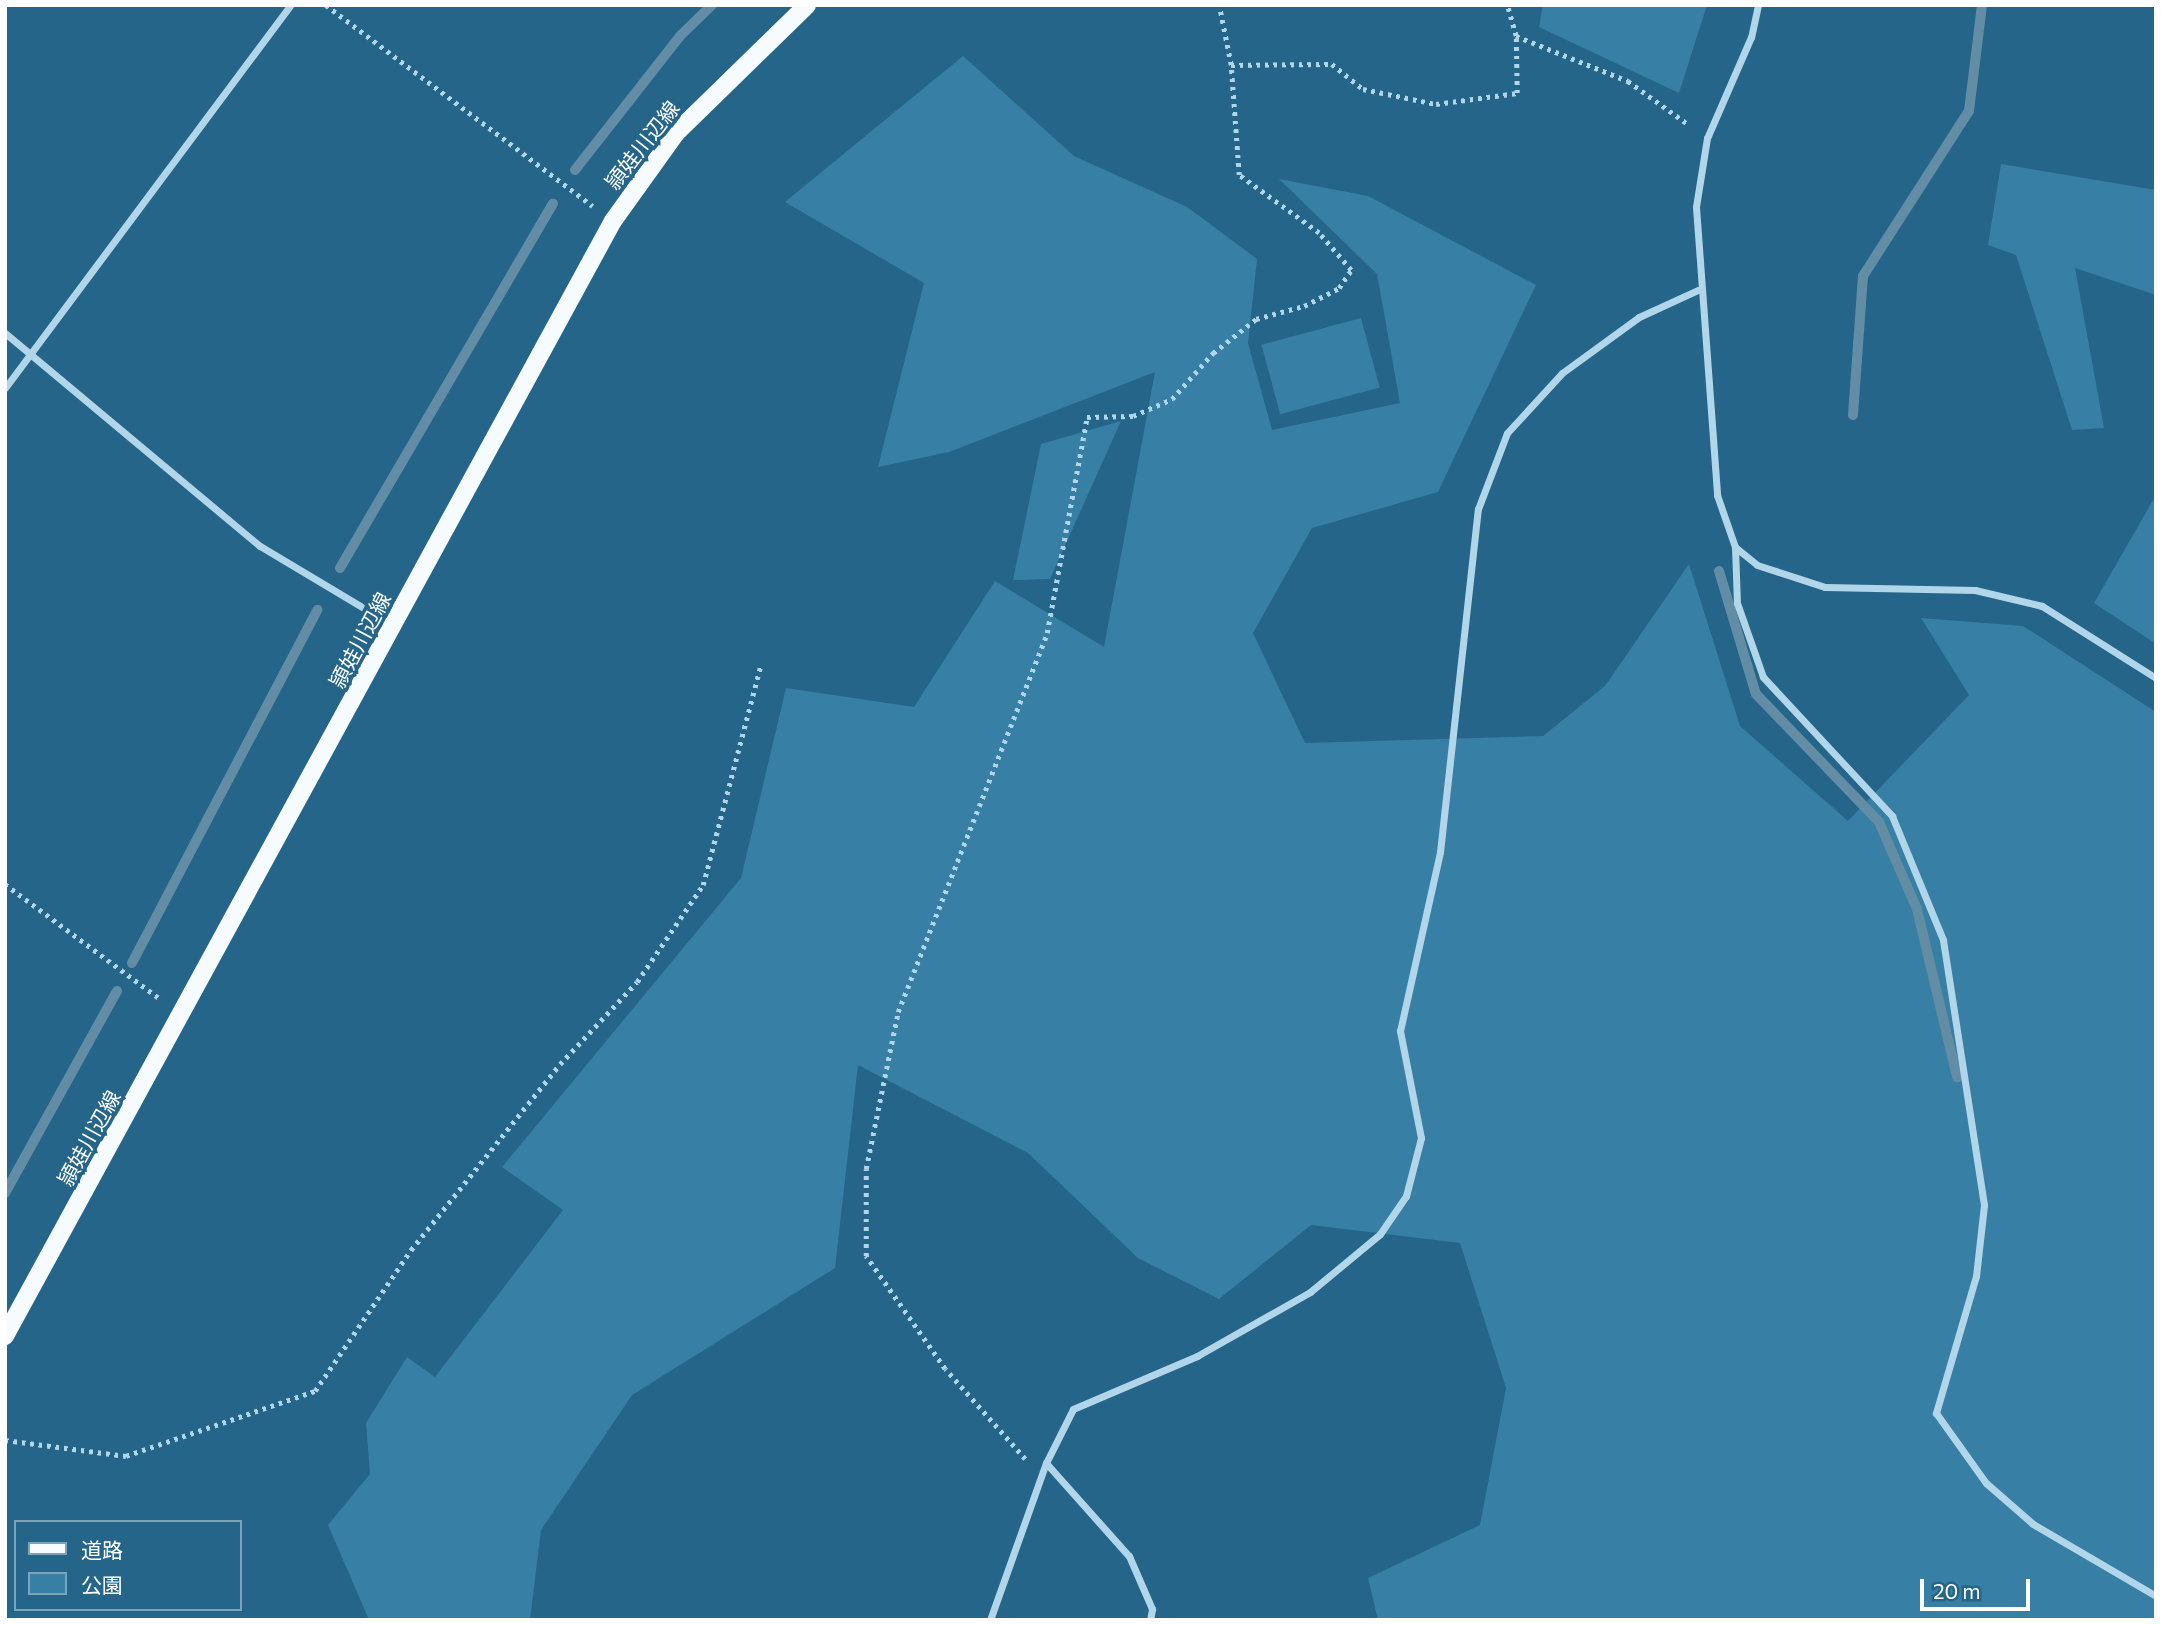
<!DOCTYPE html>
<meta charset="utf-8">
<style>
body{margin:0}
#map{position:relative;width:2161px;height:1625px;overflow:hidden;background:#256589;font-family:Commissioner,"Noto Sans JP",sans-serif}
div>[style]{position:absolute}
.green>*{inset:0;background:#377fa4;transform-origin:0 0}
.stream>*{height:10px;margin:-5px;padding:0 5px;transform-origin:5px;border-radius:5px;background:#628da5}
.path>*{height:4.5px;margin-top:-2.25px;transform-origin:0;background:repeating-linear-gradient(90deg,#b2d6e9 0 3.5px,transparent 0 8.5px)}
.minor>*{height:7px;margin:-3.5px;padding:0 3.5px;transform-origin:3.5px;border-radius:3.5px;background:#b2d6e9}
.primary>*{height:18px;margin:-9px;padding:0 9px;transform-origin:9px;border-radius:9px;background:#f6fbfe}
span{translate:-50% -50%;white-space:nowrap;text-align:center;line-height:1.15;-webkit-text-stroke:7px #256589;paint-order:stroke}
.street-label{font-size:21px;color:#fff}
.frame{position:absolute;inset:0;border:7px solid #fff;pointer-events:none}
.legend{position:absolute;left:14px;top:1520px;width:228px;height:91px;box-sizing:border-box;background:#256589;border:2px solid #7ca3b8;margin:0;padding:9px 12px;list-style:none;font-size:21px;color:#fff}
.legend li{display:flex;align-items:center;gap:14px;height:35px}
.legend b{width:35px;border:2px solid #7ca3b8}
.scale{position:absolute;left:1920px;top:1579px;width:110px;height:32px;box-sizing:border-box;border:4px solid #fff;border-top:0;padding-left:9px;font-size:21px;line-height:24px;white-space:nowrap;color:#fff;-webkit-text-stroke:5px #256589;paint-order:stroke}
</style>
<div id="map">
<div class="green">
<div style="clip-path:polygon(1543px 5px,1707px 5px,1679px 93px,1539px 27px)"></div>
<div style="clip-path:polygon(963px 56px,1074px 156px,1187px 207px,1257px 259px,1248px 343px,1272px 430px,1400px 403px,1377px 274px,1279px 179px,1368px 196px,1536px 285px,1438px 492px,1312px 528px,1253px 633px,1305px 743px,1543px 736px,1605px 686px,1689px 564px,1740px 726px,1848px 821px,1969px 695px,1921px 618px,2023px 626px,2156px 712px,2156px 1620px,1378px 1620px,1368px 1578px,1480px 1525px,1506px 1388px,1460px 1243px,1311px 1225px,1219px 1299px,1138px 1258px,1028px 1153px,858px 1065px,835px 1268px,632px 1395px,541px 1530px,530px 1620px,369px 1620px,328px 1525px,370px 1474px,366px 1423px,407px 1357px,435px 1377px,563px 1210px,502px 1167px,741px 878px,786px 688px,914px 707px,995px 581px,1104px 647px,1155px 372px,949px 452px,878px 467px,924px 283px,785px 202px)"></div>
<div style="clip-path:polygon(2001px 164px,2156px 190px,2156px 295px,2075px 268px,2104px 428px,2072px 430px,2016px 255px,1988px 245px)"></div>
<div style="left:1361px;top:318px;width:72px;height:103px;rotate:75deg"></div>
<div style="clip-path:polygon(1121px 421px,1050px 579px,1013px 580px,1041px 444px)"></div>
<div style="clip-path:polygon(2156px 495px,2156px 644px,2094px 603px)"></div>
</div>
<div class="stream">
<div style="left:575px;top:170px;width:170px;rotate:-51.9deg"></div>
<div style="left:680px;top:36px;width:45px;rotate:-44.1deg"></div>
<div style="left:1853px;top:415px;width:139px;rotate:-85.9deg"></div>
<div style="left:1863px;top:276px;width:196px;rotate:-57.3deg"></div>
<div style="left:1969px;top:111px;width:107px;rotate:-83deg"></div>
<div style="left:340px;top:568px;width:422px;rotate:-59.7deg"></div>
<div style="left:1719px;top:571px;width:128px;rotate:73.3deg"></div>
<div style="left:1756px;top:694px;width:178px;rotate:46.1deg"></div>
<div style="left:1879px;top:822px;width:95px;rotate:66.4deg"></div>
<div style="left:1917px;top:909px;width:173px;rotate:76.6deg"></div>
<div style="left:132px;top:963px;width:399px;rotate:-62.3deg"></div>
<div style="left:5px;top:1193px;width:231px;rotate:-61deg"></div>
</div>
<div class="path">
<div style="left:326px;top:5px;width:334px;rotate:37deg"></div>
<div style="left:1516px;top:36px;width:121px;rotate:21.9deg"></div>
<div style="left:1628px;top:81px;width:75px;rotate:35.8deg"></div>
<div style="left:1231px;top:65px;width:101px;rotate:-0.6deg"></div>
<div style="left:1332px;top:64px;width:40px;rotate:39deg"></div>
<div style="left:1363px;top:89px;width:75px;rotate:11.6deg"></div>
<div style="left:1436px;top:104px;width:82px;rotate:-7.7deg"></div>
<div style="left:1517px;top:93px;width:57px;rotate:-91deg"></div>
<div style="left:1516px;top:36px;width:32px;rotate:-106deg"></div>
<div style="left:5px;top:884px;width:192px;rotate:36.5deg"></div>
<div style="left:5px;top:1440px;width:122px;rotate:7.5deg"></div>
<div style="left:126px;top:1456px;width:200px;rotate:-19deg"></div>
<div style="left:315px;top:1391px;width:171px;rotate:-55.8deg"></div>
<div style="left:411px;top:1250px;width:238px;rotate:-51.3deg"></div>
<div style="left:560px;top:1064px;width:112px;rotate:-46.8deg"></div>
<div style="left:637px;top:982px;width:117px;rotate:-55.8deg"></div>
<div style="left:703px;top:885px;width:228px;rotate:-75.3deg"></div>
<div style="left:1025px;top:1459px;width:120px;rotate:-131.6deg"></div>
<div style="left:945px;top:1369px;width:138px;rotate:-125deg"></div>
<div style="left:866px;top:1256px;width:87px;rotate:-90deg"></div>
<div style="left:866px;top:1169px;width:160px;rotate:-78.5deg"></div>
<div style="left:898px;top:1012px;width:407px;rotate:-68.5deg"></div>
<div style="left:1047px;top:633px;width:220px;rotate:-79.5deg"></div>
<div style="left:1087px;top:417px;width:46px;rotate:-1.2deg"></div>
<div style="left:1133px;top:416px;width:43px;rotate:-23.6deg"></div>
<div style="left:1172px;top:399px;width:62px;rotate:-48.3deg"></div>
<div style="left:1213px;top:353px;width:55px;rotate:-38.3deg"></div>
<div style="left:1256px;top:319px;width:50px;rotate:-15.2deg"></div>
<div style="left:1304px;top:306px;width:39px;rotate:-27deg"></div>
<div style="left:1339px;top:288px;width:22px;rotate:-56deg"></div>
<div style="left:1351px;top:270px;width:49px;rotate:-130.9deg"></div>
<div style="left:1319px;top:233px;width:99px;rotate:-144.1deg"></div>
<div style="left:1239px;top:175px;width:110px;rotate:-94.2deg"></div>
<div style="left:1231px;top:65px;width:61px;rotate:-101.3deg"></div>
</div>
<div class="minor">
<div style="left:1758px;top:5px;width:33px;rotate:102deg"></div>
<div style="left:1751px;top:37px;width:110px;rotate:113.5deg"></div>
<div style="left:1707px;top:138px;width:70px;rotate:99.1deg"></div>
<div style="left:1696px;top:207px;width:289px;rotate:85.8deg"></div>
<div style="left:1717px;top:495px;width:55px;rotate:70.9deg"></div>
<div style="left:1735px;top:547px;width:56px;rotate:88deg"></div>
<div style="left:1737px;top:603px;width:78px;rotate:70.6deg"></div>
<div style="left:1763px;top:677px;width:190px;rotate:47.1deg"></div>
<div style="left:1892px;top:816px;width:134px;rotate:67.6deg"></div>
<div style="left:1943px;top:940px;width:268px;rotate:81.2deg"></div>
<div style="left:1984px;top:1205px;width:71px;rotate:96.4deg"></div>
<div style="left:1976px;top:1276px;width:143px;rotate:106.3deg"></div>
<div style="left:1936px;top:1413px;width:86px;rotate:54.5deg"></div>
<div style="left:1986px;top:1483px;width:62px;rotate:41.1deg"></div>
<div style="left:2033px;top:1524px;width:143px;rotate:30.3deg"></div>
<div style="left:5px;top:333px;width:332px;rotate:39.9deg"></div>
<div style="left:260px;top:546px;width:154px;rotate:30.9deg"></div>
<div style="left:5px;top:388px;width:477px;rotate:-53.3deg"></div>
<div style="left:1735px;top:547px;width:28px;rotate:39deg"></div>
<div style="left:1757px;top:565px;width:71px;rotate:17.9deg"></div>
<div style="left:1825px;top:587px;width:150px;rotate:1.1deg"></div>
<div style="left:1975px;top:590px;width:69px;rotate:13.4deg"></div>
<div style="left:2042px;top:606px;width:135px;rotate:32.3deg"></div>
<div style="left:1046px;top:1463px;width:125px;rotate:48.3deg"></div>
<div style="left:1129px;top:1556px;width:58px;rotate:66.5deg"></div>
<div style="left:1152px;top:1609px;width:11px;rotate:100deg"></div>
<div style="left:990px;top:1620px;width:167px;rotate:-70.4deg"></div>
<div style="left:1046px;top:1463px;width:60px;rotate:-63.4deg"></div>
<div style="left:1073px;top:1409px;width:135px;rotate:-23.1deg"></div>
<div style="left:1197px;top:1356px;width:130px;rotate:-29.5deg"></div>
<div style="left:1310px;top:1292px;width:91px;rotate:-39.6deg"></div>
<div style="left:1380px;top:1234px;width:46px;rotate:-55.6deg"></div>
<div style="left:1406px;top:1196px;width:60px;rotate:-75.5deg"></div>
<div style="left:1421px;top:1138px;width:109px;rotate:-101.1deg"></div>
<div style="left:1400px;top:1031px;width:183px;rotate:-77.4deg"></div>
<div style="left:1440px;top:852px;width:345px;rotate:-83.7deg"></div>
<div style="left:1478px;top:509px;width:81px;rotate:-69.1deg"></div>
<div style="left:1507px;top:433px;width:81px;rotate:-47.5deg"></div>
<div style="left:1562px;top:373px;width:95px;rotate:-36deg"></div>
<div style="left:1639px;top:317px;width:65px;rotate:-24.6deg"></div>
</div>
<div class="primary">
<div style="left:5px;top:1336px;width:1270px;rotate:-61.4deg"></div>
<div style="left:613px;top:221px;width:108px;rotate:-54.4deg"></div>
<div style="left:676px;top:133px;width:183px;rotate:-44.3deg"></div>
</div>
<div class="street-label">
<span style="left:642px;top:145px;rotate:-52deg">頴娃川辺線</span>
<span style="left:360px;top:640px;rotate:-62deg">頴娃川辺線</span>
<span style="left:89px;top:1138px;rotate:-61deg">頴娃川辺線</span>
</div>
<div class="frame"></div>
<ul class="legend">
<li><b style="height:9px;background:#f6fbfe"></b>道路</li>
<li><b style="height:19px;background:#377fa4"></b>公園</li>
</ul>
<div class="scale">20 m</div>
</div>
